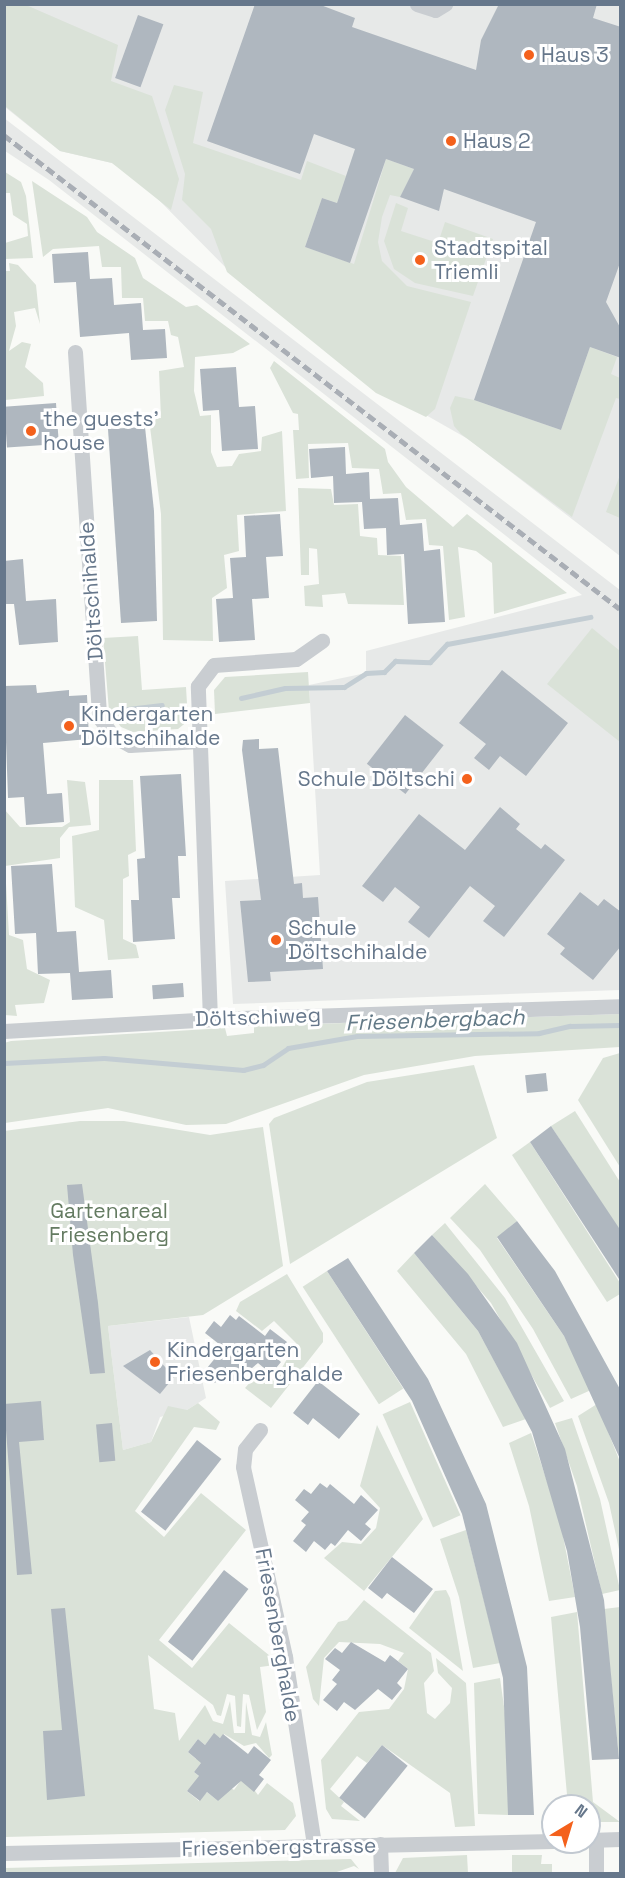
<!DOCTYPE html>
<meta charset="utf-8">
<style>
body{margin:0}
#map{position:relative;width:625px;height:1878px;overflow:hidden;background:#f9faf7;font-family:"Space Grotesk",sans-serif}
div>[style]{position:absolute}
.built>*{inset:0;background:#e7e9e8}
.green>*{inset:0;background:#dae2d8;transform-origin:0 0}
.stream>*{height:5px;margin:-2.5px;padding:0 2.5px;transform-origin:2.5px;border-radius:2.5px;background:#c3cdd3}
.building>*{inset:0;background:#afb7bf;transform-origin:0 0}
.minor>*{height:15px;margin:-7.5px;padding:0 7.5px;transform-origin:7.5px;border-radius:7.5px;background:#c9cdd1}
.rail>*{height:4.5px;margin-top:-2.25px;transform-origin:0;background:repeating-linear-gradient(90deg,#a9aeb5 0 9px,transparent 0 13.5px)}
.dots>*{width:16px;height:16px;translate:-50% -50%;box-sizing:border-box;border:3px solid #fff;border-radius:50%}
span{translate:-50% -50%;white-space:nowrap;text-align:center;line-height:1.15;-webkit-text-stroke:6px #fff;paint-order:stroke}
.poi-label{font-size:21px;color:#66778b}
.left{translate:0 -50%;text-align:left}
.right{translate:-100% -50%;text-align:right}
.street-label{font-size:21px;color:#66778b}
.park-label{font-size:21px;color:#647b61}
.water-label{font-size:22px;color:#627986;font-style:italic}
.frame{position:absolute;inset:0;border:6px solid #66778b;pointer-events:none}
.north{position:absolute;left:541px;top:1794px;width:60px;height:60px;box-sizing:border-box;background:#fff;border:2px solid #c2c9d1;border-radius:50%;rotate:38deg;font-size:16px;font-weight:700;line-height:24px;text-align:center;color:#66778b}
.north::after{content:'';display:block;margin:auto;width:21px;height:27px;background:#f4611c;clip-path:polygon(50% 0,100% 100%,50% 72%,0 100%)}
</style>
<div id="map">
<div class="built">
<div style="clip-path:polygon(4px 5px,620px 5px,620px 556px,468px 439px,375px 386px,243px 285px,142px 183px,112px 163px,60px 151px,5px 107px)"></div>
<div style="clip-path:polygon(4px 118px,620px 590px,620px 990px,233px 1004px,225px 881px,320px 875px,309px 685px,366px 673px,366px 651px,582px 595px,49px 180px,5px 151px)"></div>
<div style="clip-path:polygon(189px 1317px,206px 1398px,187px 1410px,160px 1417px,151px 1442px,123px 1450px,108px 1326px)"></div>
</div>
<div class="green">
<div style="clip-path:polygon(4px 5px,26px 5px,118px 45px,111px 81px,152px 96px,179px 179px,171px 210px,112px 163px,60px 151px,5px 106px)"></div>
<div style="clip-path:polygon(174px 85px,203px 92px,193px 143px,301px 180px,307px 161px,346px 176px,337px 203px,322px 198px,305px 247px,354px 264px,386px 159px,414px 169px,400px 197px,390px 195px,382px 217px,378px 242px,382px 261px,407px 286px,471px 302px,435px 409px,426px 417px,376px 393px,227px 272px,211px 229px,182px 200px,185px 174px,165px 110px)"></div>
<div style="clip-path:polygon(5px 172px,21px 182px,26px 196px,33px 258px,5px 259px,5px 243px,28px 236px,27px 224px,13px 215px,10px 193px,5px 193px)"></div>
<div style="clip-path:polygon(32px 181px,87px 217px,97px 232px,135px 258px,143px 278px,186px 307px,197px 305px,250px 344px,233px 353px,195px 357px,194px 391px,200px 416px,211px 415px,211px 452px,217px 467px,232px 466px,239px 454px,261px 451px,262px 437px,282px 431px,286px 511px,237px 515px,239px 551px,224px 555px,227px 588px,212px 598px,213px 641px,163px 640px,161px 514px,149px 419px,161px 418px,159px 371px,184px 367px,178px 337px,171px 335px,168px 321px,145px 321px,143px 298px,122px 298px,121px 267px,102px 267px,99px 246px,53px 249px,43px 257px)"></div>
<div style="clip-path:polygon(396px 203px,408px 208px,401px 231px,438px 243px,445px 222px,493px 239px,473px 296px,415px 283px,394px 269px,384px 241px)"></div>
<div style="clip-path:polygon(9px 263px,18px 265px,36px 285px,40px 324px,35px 308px,14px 312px,16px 326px,9px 351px,22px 342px,31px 344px,25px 367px,43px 383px,44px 396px,5px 400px,4px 271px,10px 271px)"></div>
<div style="clip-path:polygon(590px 347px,617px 357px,611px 374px,620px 378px,620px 399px,616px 398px,572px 517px,461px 434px,454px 426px,450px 408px,455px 396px,474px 400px,561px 430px)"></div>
<div style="clip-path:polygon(274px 361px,385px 449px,388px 462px,406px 487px,453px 527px,467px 514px,567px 593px,494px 614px,492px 563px,476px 551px,458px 547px,465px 617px,449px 620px,443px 546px,429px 545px,426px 519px,406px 520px,401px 493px,383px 494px,379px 469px,352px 468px,348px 443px,308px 444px,309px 478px,296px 479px,293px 430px,299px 430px,298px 414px,293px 413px,270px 368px)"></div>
<div style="clip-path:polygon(620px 475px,620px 518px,606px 512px)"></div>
<div style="clip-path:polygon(298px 488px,331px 489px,334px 505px,358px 504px,360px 536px,377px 538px,378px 555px,401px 556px,404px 605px,348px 604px,345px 593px,322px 595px,323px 607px,305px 606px,304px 586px,319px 584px,317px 549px,309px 548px,309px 575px,301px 575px)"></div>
<div style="clip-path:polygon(592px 628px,620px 651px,620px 742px,547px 684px)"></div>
<div style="clip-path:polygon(138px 636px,142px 690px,186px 687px,188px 721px,178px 729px,133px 732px,121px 727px,109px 711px,103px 638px)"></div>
<div style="clip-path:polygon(308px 672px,310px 703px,215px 714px,214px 690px,225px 677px)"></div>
<div style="clip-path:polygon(67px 780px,85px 782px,91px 825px,69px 827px,60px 838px,60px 858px,5px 866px,9px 935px,23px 940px,27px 969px,50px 980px,44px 1003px,15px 1005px,17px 1016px,5px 1015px,4px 809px,20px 827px,62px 827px,70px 822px)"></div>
<div style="clip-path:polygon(99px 780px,133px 780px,136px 851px,128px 855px,129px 876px,123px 879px,123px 939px,136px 945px,139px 958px,108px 960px,104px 920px,75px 907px,72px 836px,99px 830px)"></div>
<div style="clip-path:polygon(620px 1014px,620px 1047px,475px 1056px,364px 1075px,226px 1124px,186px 1125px,108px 1108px,5px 1123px,4px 1043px,11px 1041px,225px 1028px,227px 1036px,254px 1033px,254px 1026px)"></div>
<div style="clip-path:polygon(620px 1053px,620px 1167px,578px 1100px,603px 1058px)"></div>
<div style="clip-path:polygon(474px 1065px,497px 1138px,290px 1264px,269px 1124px,274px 1118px,367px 1082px)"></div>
<div style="clip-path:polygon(575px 1111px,620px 1182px,620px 1232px,551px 1126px)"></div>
<div style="clip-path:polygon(80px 1121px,124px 1121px,210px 1135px,263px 1127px,283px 1266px,203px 1315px,108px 1326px,123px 1450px,151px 1442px,168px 1406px,187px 1410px,198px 1403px,220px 1422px,216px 1430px,194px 1427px,135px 1511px,164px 1537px,201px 1493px,246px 1530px,159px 1640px,192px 1668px,229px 1623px,275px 1660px,275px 1665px,260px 1667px,266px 1712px,257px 1730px,249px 1695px,243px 1694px,241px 1727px,237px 1726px,235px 1696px,227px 1694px,221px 1716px,217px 1715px,213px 1705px,148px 1655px,154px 1709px,175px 1713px,179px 1741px,205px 1705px,213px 1721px,223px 1724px,230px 1701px,234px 1733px,245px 1733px,246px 1702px,252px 1735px,260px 1737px,266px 1722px,272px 1755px,269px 1758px,256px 1743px,244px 1746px,224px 1734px,220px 1738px,214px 1734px,205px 1745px,198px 1739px,188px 1752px,196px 1759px,206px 1757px,194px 1772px,200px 1777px,187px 1791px,199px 1801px,207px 1792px,218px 1801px,228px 1786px,234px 1790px,244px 1776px,258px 1795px,267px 1783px,293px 1803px,296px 1816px,285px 1830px,5px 1837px,4px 1131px)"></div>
<div style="clip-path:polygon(530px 1142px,620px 1283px,620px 1294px,607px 1302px,512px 1155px)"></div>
<div style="clip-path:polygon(485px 1184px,517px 1221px,497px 1238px,564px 1336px,591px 1390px,571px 1399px,533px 1329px,480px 1250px,450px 1218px)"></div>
<div style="clip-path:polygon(445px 1223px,505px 1298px,564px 1401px,550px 1408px,491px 1303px,432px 1235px)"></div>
<div style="clip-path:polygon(414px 1253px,478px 1331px,526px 1419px,503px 1427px,466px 1354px,397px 1271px)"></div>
<div style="left:327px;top:1271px;width:140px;height:29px;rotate:57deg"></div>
<div style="clip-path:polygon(287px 1274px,323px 1333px,323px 1342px,271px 1408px,245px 1388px,259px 1372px,275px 1380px,296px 1343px,274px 1321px,262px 1331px,236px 1311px,240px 1302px)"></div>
<div style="left:410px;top:1402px;width:124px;height:30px;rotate:66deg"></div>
<div style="clip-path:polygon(597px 1404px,620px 1462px,620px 1554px,609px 1503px,578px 1416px)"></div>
<div style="clip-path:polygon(572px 1418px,600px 1499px,620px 1590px,602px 1594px,577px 1486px,555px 1423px)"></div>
<div style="clip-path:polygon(377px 1425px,423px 1519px,364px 1591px,324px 1558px,342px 1542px,361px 1544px,376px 1528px,380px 1508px,360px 1486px)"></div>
<div style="clip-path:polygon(531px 1433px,560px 1521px,575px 1597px,549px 1601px,529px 1506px,509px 1443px)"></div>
<div style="clip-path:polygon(466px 1530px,500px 1663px,473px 1668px,459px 1597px,440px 1539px)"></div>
<div style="clip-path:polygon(446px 1590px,450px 1598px,463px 1671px,409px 1628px,435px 1591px)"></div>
<div style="clip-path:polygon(364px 1600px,431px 1653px,434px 1671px,424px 1683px,427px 1713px,435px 1719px,450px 1703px,452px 1688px,438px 1673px,436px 1658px,466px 1683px,475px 1826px,455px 1827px,450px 1793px,382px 1745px,367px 1763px,357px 1756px,330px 1789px,344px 1802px,341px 1806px,360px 1821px,332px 1819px,326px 1809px,321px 1760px,359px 1712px,389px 1709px,404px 1689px,408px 1669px,398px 1661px,404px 1653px,380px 1644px,339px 1642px,324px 1658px,319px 1706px,313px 1699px,306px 1667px,338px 1622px,347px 1620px)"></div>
<div style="clip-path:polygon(620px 1607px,620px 1759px,619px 1759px,604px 1609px)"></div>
<div style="clip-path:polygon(577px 1612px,593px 1802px,620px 1822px,589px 1822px,589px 1806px,568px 1806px,551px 1617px)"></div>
<div style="clip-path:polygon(500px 1678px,508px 1735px,508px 1815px,478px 1814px,474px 1683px)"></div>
<div style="clip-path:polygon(467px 1855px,468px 1873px,395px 1873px,403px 1858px)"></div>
<div style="clip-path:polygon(512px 1855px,542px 1855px,541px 1864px,552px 1864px,552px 1873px,512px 1873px)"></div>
<div style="clip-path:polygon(351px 1859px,359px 1869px,354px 1866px,331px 1874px,4px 1873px,5px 1868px)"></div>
</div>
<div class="stream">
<div style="left:241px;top:698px;width:45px;rotate:-12.8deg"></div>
<div style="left:285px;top:688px;width:59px;rotate:-1deg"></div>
<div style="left:344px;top:687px;width:26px;rotate:-32deg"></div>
<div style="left:366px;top:673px;width:18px;rotate:-3deg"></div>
<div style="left:384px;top:672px;width:16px;rotate:-45deg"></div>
<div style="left:395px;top:661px;width:35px;rotate:2deg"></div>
<div style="left:430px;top:662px;width:25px;rotate:-47deg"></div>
<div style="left:447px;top:644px;width:146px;rotate:-10.7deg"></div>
<div style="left:119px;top:710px;width:43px;rotate:-6.6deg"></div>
<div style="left:4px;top:1063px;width:100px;rotate:-2.9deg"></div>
<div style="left:104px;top:1058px;width:140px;rotate:4.9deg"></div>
<div style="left:243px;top:1070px;width:21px;rotate:-14deg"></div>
<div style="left:263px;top:1065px;width:30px;rotate:-34deg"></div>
<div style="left:288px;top:1048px;width:70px;rotate:-9.9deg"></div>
<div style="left:357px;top:1036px;width:182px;rotate:-0.9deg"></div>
<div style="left:539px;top:1033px;width:32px;rotate:-13deg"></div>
<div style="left:570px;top:1026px;width:50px;rotate:-1.1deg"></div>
</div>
<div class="building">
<div style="clip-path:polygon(255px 4px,318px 4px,355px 18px,352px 27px,476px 70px,481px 40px,499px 4px,597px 4px,593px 18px,621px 27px,621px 260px,606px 302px,621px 329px,621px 358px,590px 347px,561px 430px,474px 400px,536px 222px,444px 189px,439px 211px,400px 197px,414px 169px,386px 159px,350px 263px,305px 247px,322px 198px,337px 203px,355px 149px,314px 134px,300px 174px,207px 141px)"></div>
<div style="left:138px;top:15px;width:27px;height:67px;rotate:20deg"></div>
<div style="clip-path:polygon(88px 252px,90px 279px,112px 278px,114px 305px,141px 303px,143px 330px,165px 329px,167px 358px,131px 360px,129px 333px,80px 337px,76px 282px,54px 283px,52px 254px)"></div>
<div style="clip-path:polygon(236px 367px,239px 407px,255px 406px,258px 449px,222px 451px,219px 410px,203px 411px,200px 369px)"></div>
<div style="left:56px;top:403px;width:41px;height:52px;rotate:86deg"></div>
<div style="clip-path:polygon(145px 427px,154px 511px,157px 621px,121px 623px,108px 429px)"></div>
<div style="clip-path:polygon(345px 447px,346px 474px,369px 472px,370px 499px,398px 498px,400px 525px,422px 523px,424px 551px,440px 549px,445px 622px,408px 624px,404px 554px,387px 555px,386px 528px,364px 529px,362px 502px,334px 503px,333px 476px,311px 478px,309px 449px)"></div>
<div style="clip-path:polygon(280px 514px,283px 556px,266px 557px,269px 598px,252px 599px,255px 640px,219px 642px,216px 599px,233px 598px,230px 558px,246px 557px,244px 516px)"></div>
<div style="clip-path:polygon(23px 559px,26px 601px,56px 599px,58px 642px,19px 645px,14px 604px,4px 604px,4px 561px)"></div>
<div style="clip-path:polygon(502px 670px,568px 723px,526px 776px,500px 756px,489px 770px,474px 758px,486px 744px,459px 723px)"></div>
<div style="clip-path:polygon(36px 685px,37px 693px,69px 690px,69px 696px,87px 695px,89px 739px,43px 743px,47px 794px,62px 793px,64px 822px,26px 825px,24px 797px,8px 798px,4px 686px)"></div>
<div style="left:405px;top:715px;width:49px;height:62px;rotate:38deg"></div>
<div style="clip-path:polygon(259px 739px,259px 749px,278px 748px,294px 884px,302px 883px,303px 898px,318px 897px,323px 969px,270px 972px,271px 981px,248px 982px,240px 901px,261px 900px,242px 750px,243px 740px)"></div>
<div style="clip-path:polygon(181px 774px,186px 856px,178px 856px,180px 898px,172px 898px,175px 939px,133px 942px,131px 900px,139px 900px,137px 859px,145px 858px,140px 776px)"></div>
<div style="clip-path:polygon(500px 807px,520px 824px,516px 829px,541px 849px,545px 844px,565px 860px,504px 937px,483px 921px,495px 906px,470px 886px,429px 938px,408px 922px,420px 907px,395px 887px,383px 902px,362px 886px,419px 814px,465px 850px)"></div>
<div style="clip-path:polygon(52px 864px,57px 932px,76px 931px,79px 972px,111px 970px,113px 998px,72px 1000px,70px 973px,38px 974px,36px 933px,15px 934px,11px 866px)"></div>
<div style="clip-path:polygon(580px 892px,598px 906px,604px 899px,621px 912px,621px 946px,593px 980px,560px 954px,565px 948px,547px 934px)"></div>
<div style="left:183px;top:983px;width:14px;height:31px;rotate:86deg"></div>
<div style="left:546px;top:1073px;width:18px;height:21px;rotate:84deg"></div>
<div style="clip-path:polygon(551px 1126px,621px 1231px,621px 1282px,530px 1142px)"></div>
<div style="clip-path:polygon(82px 1184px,98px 1303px,105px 1373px,90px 1374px,73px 1255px,67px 1185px)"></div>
<div style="clip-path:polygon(517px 1221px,555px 1271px,621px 1391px,621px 1461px,564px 1336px,497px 1237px)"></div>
<div style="clip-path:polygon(432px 1235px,468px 1274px,517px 1343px,565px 1449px,604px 1600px,619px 1759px,592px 1760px,580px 1627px,567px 1551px,532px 1432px,478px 1331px,414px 1253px)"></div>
<div style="clip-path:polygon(348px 1258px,428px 1379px,486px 1504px,527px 1667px,534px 1815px,508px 1815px,503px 1678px,462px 1514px,412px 1401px,327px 1271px)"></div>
<div style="clip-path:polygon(230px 1315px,236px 1320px,239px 1316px,265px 1336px,270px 1329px,287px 1342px,275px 1357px,281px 1362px,271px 1374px,258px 1363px,234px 1383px,223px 1374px,215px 1383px,203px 1373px,216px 1357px,211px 1353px,219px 1344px,205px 1333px,214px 1321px,221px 1327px)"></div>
<div style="clip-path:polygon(150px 1350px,174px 1377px,160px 1394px,123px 1366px)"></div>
<div style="clip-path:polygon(318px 1381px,360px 1414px,339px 1439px,313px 1418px,308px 1425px,293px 1413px)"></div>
<div style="clip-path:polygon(41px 1401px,44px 1440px,19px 1442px,32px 1574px,17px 1575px,4px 1404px)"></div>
<div style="left:112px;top:1423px;width:38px;height:16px;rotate:85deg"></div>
<div style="left:197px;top:1440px;width:31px;height:91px;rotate:38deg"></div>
<div style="clip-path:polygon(320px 1483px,327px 1488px,330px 1484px,354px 1504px,361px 1495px,378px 1510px,365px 1524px,371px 1529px,361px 1541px,348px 1530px,335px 1546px,331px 1543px,325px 1550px,314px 1541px,306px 1552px,293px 1541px,306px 1525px,301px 1521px,309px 1512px,295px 1500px,304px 1489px,311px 1494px)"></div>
<div style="clip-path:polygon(392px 1557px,433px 1589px,414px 1613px,387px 1593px,382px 1599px,368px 1588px)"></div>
<div style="left:224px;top:1570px;width:31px;height:91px;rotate:38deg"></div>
<div style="clip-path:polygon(65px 1608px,85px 1796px,47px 1800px,43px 1731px,62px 1730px,51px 1609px)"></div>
<div style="clip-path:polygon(351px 1642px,385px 1662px,390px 1655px,408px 1669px,397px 1683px,402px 1688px,392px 1700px,378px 1689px,355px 1710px,344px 1702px,337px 1711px,323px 1700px,337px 1684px,332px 1680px,340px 1670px,325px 1659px,335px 1648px,342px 1653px)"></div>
<div style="clip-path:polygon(214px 1733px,220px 1738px,223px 1734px,248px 1754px,254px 1746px,271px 1760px,259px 1775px,264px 1779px,254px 1792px,241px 1781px,218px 1801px,207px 1792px,200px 1801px,187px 1791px,199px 1776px,194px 1772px,201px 1763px,188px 1752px,198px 1739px,205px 1745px)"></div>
<div style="left:382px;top:1745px;width:33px;height:68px;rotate:39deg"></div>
</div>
<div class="minor">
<div style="left:417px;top:4px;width:19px;rotate:18deg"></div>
<div style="left:435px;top:10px;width:12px;rotate:-31deg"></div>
<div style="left:75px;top:352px;width:366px;rotate:86.2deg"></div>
<div style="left:99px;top:717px;width:24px;rotate:54deg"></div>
<div style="left:113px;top:736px;width:19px;rotate:28deg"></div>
<div style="left:130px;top:745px;width:69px;rotate:-3.3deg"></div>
<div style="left:210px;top:1019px;width:333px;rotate:-92.1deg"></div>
<div style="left:198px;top:686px;width:26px;rotate:-53deg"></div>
<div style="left:214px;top:665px;width:82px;rotate:-4.2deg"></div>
<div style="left:296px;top:659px;width:32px;rotate:-35deg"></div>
<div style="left:4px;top:1031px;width:206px;rotate:-3.3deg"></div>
<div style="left:210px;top:1019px;width:410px;rotate:-1.8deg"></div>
<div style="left:260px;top:1430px;width:24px;rotate:128deg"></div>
<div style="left:245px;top:1449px;width:18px;rotate:96deg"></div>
<div style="left:243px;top:1467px;width:195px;rotate:77.5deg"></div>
<div style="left:285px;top:1657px;width:190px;rotate:81.2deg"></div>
<div style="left:589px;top:1840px;width:31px;rotate:-2deg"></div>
<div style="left:596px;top:1840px;width:34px;rotate:90deg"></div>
<div style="left:380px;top:1844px;width:30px;rotate:88deg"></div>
<div style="left:4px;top:1853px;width:549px;rotate:-1.25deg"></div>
</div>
<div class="rail">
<div style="left:4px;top:135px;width:777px;rotate:37.58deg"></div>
</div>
<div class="dots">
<div style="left:529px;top:55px;background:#f4611c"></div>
<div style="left:451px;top:141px;background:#f4611c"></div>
<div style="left:420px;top:260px;background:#f4611c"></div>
<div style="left:31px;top:431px;background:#f4611c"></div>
<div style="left:69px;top:726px;background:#f4611c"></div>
<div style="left:467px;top:779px;background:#f4611c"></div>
<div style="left:276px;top:940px;background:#f4611c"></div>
<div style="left:155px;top:1362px;background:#f4611c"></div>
</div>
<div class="poi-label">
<span class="left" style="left:541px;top:55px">Haus 3</span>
<span class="left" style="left:463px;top:141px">Haus 2</span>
<span class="left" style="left:434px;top:260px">Stadtspital<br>Triemli</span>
<span class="left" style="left:43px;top:431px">the guests'<br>house</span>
<span class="left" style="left:81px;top:726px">Kindergarten<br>Döltschihalde</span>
<span class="right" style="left:455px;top:779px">Schule Döltschi</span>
<span class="left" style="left:288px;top:940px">Schule<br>Döltschihalde</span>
<span class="left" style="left:167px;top:1362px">Kindergarten<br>Friesenberghalde</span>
</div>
<div class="street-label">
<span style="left:91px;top:591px;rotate:-94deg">Döltschihalde</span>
<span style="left:258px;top:1017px;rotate:-2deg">Döltschiweg</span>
<span style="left:278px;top:1635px;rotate:80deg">Friesenberghalde</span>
<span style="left:279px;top:1847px;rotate:-1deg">Friesenbergstrasse</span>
</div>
<div class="park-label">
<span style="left:109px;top:1223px">Gartenareal<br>Friesenberg</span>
</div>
<div class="water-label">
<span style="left:435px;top:1020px;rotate:-2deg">Friesenbergbach</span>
</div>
<div class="frame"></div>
<div class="north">N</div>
</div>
